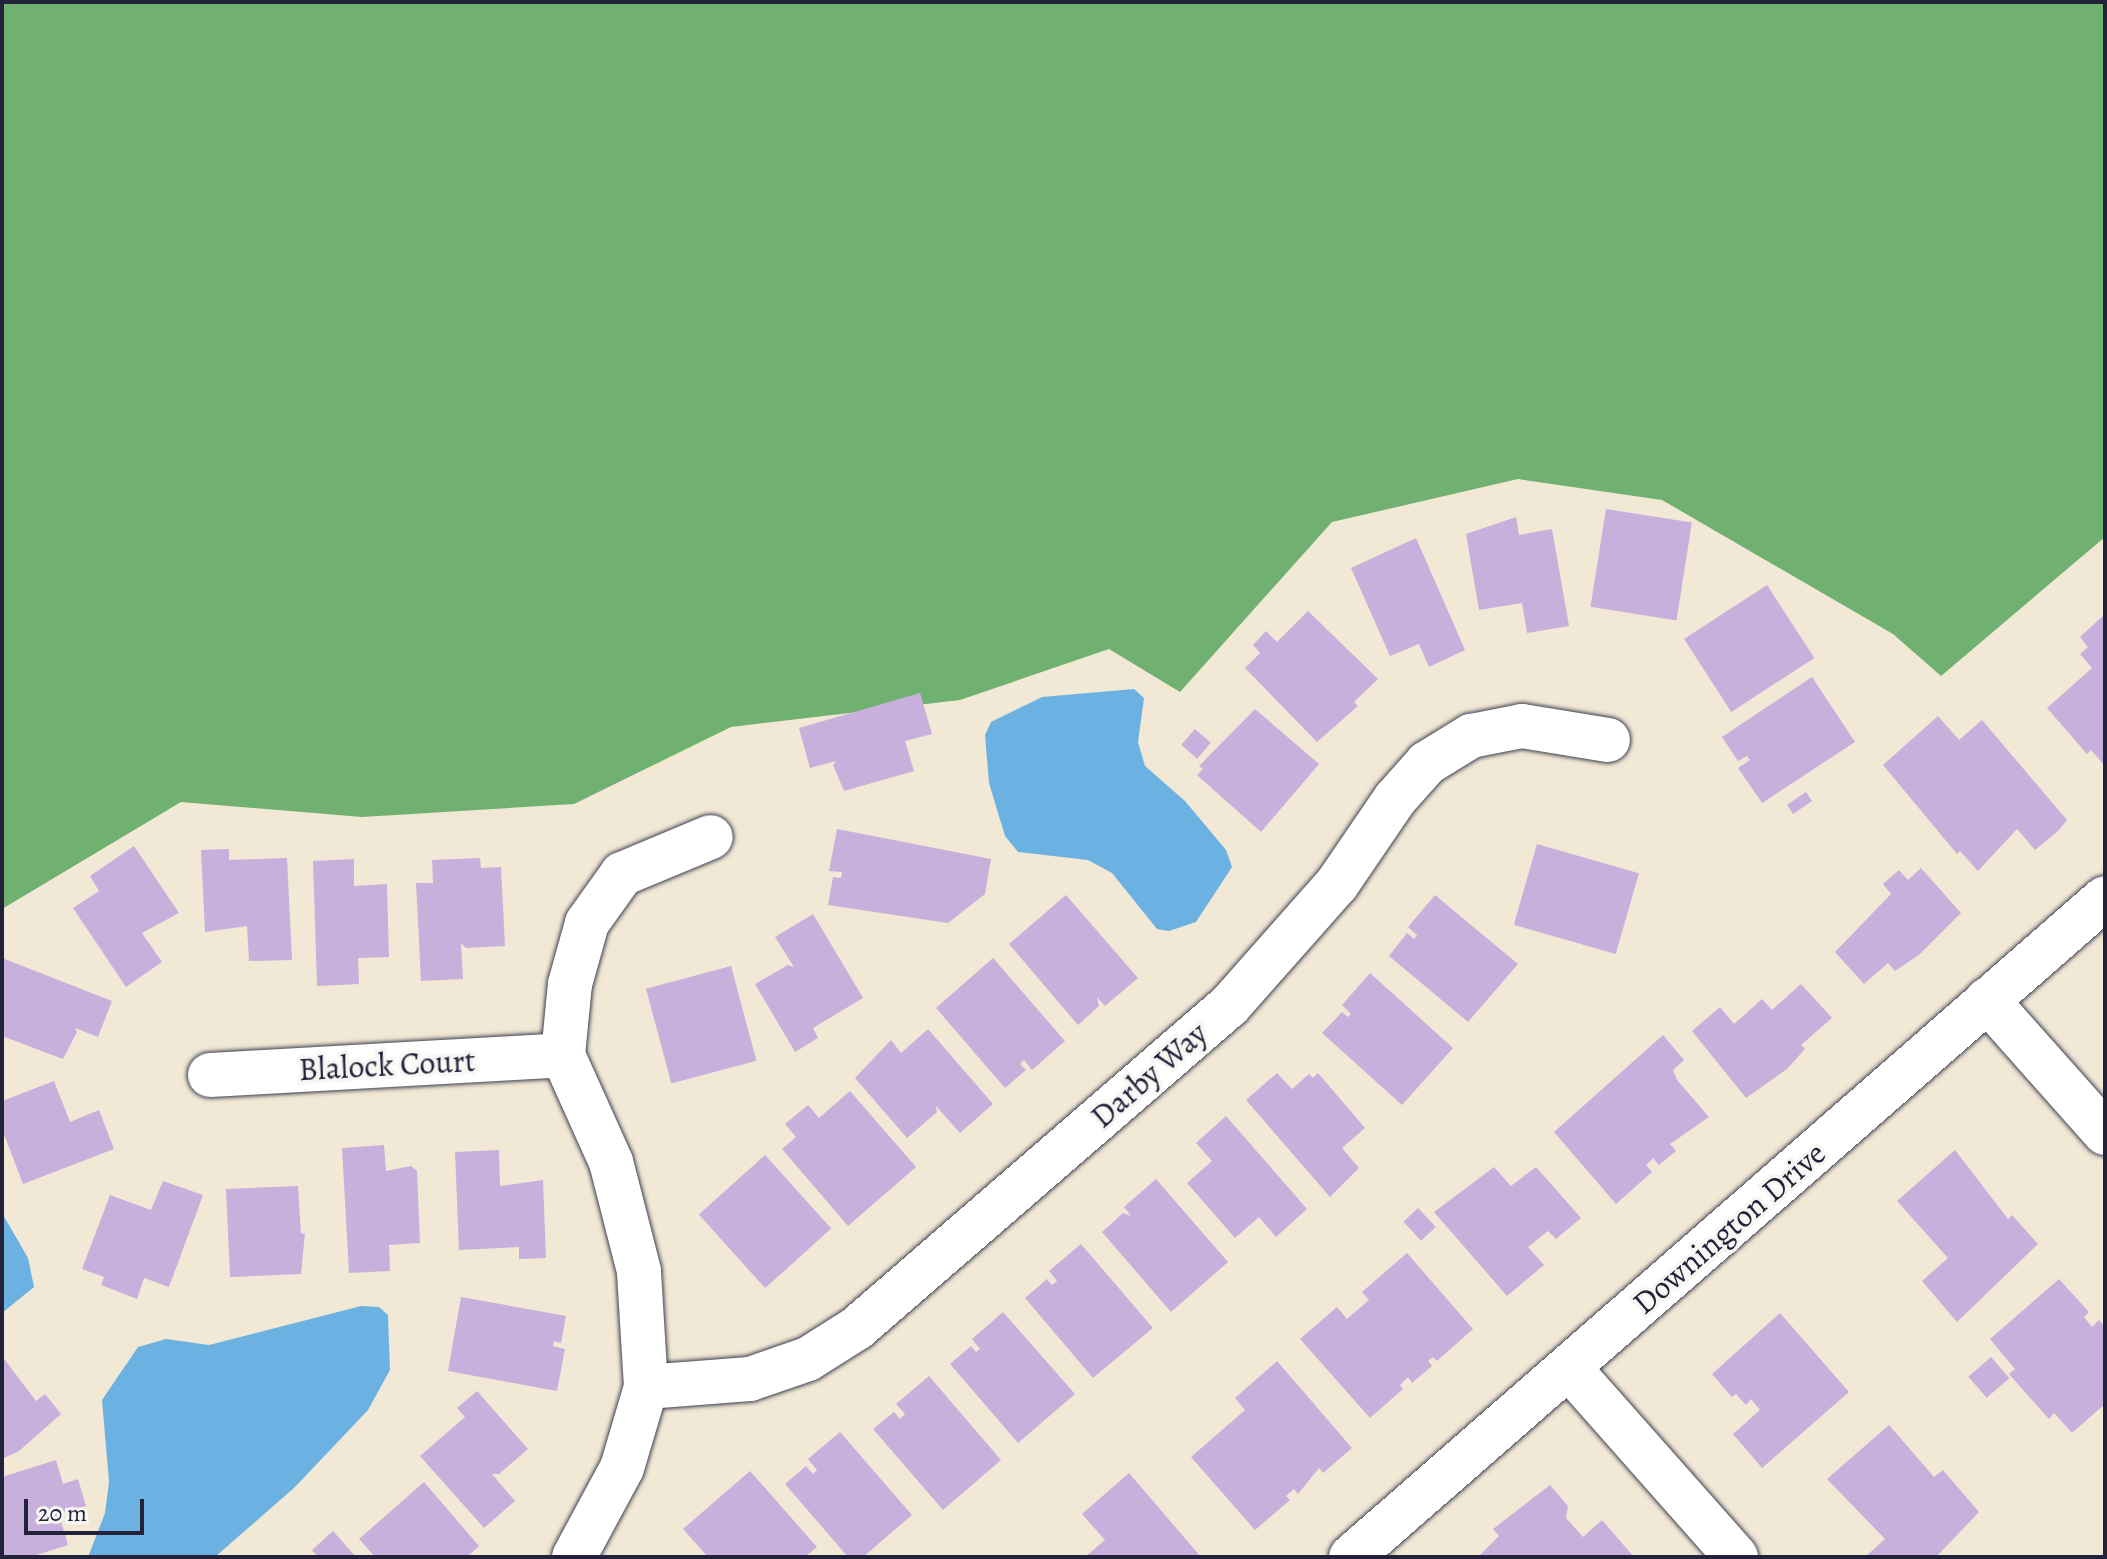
<!DOCTYPE html>
<style>
body{margin:0}
#map{position:relative;width:2107px;height:1559px;overflow:hidden;background:#f1e9d5;font-family:Alegreya,serif}
div>[style]{position:absolute}
.forest>*{inset:0;background:#70b071}
.water>*{inset:0;background:#6bb2e2}
.building>*{inset:0;background:#c9afdc;transform-origin:0 0}
.roads{filter:drop-shadow(0 0 2px #414052) drop-shadow(0 0 2px #414052)}
.street>*{height:44px;margin:-22px;padding:0 22px;transform-origin:22px;border-radius:22px;background:#fff}
span{translate:-50% -50%;white-space:nowrap;text-align:center;line-height:1.15;-webkit-text-stroke:7px #f6f6f2;paint-order:stroke}
.street-label{font-size:32px;color:#22223b}
.frame{position:absolute;inset:0;border:4px solid #22223b;pointer-events:none}
.scale{position:absolute;left:24px;top:1499px;width:120px;height:36px;box-sizing:border-box;border:4px solid #22223b;border-top:0;padding-left:10px;font-size:24px;line-height:28px;white-space:nowrap;color:#22223b;-webkit-text-stroke:6px #f6f6f2;paint-order:stroke}
</style>
<div id="map">
<div class="forest">
<div style="clip-path:polygon(2px 2px,2105px 2px,2105px 537px,1941px 676px,1893px 634px,1662px 500px,1518px 479px,1332px 522px,1180px 692px,1109px 649px,960px 700px,731px 727px,574px 804px,362px 817px,181px 802px,2px 909px)"></div>
</div>
<div class="water">
<div style="clip-path:polygon(1134px 689px,1144px 698px,1138px 742px,1145px 766px,1185px 801px,1226px 850px,1232px 867px,1196px 922px,1169px 931px,1157px 929px,1112px 873px,1088px 860px,1018px 852px,1005px 836px,989px 783px,985px 735px,991px 722px,1042px 697px)"></div>
<div style="clip-path:polygon(2px 1213px,28px 1258px,34px 1287px,2px 1313px)"></div>
<div style="clip-path:polygon(361px 1306px,379px 1307px,388px 1315px,390px 1370px,368px 1410px,295px 1487px,215px 1557px,88px 1557px,105px 1513px,109px 1482px,102px 1400px,138px 1347px,166px 1339px,209px 1345px)"></div>
</div>
<div class="building">
<div style="left:1606px;top:509px;width:87px;height:99px;rotate:9deg"></div>
<div style="clip-path:polygon(1516px 517px,1519px 535px,1552px 529px,1569px 626px,1527px 633px,1522px 603px,1479px 610px,1466px 534px)"></div>
<div style="clip-path:polygon(1416px 538px,1465px 650px,1429px 667px,1419px 644px,1390px 656px,1351px 568px)"></div>
<div style="left:1767px;top:585px;width:87px;height:99px;rotate:57deg"></div>
<div style="clip-path:polygon(1308px 611px,1378px 679px,1354px 702px,1358px 706px,1317px 742px,1245px 668px,1260px 653px,1253px 645px,1266px 631px,1277px 642px)"></div>
<div style="clip-path:polygon(2105px 614px,2105px 766px,2091px 750px,2087px 754px,2047px 708px,2092px 668px,2080px 654px,2088px 647px,2080px 637px)"></div>
<div style="clip-path:polygon(1812px 677px,1855px 742px,1762px 803px,1738px 768px,1750px 760px,1747px 756px,1738px 761px,1722px 737px)"></div>
<div style="clip-path:polygon(920px 693px,932px 734px,905px 741px,914px 771px,844px 791px,833px 765px,836px 761px,810px 768px,799px 728px)"></div>
<div style="clip-path:polygon(1255px 709px,1319px 764px,1261px 832px,1197px 775px,1203px 769px,1199px 766px)"></div>
<div style="clip-path:polygon(1938px 716px,1959px 740px,1982px 720px,2067px 820px,2059px 830px,2035px 850px,2017px 829px,1978px 871px,1960px 851px,1957px 854px,1883px 765px)"></div>
<div style="left:1195px;top:729px;width:21px;height:21px;rotate:41deg"></div>
<div style="left:1806px;top:792px;width:11px;height:23px;rotate:56deg"></div>
<div style="clip-path:polygon(837px 829px,991px 859px,985px 894px,948px 923px,828px 905px,833px 877px,841px 878px,842px 872px,829px 871px)"></div>
<div style="left:1537px;top:844px;width:106px;height:84px;rotate:16deg"></div>
<div style="clip-path:polygon(134px 846px,179px 913px,142px 933px,162px 962px,126px 987px,73px 908px,99px 891px,90px 876px)"></div>
<div style="clip-path:polygon(229px 849px,229px 860px,287px 858px,292px 960px,249px 961px,247px 926px,205px 932px,201px 850px)"></div>
<div style="clip-path:polygon(480px 858px,481px 868px,501px 867px,505px 946px,466px 948px,461px 943px,463px 979px,421px 981px,416px 883px,433px 883px,432px 860px)"></div>
<div style="clip-path:polygon(354px 859px,354px 886px,387px 884px,389px 957px,358px 958px,359px 984px,317px 986px,313px 861px)"></div>
<div style="clip-path:polygon(1921px 868px,1961px 913px,1920px 954px,1895px 971px,1888px 963px,1864px 984px,1835px 952px,1891px 894px,1883px 884px,1899px 870px,1908px 880px)"></div>
<div style="clip-path:polygon(1066px 895px,1138px 978px,1105px 1006px,1097px 997px,1099px 1006px,1078px 1025px,1009px 944px)"></div>
<div style="clip-path:polygon(1435px 895px,1518px 964px,1468px 1022px,1389px 956px,1407px 933px,1414px 939px,1417px 935px,1408px 927px)"></div>
<div style="clip-path:polygon(813px 914px,863px 998px,813px 1028px,818px 1038px,795px 1052px,755px 984px,788px 965px,794px 967px,775px 937px)"></div>
<div style="clip-path:polygon(2px 958px,112px 1001px,98px 1037px,75px 1028px,77px 1032px,63px 1059px,2px 1036px)"></div>
<div style="clip-path:polygon(993px 958px,1065px 1041px,1032px 1070px,1024px 1060px,1020px 1064px,1026px 1070px,1005px 1088px,936px 1008px)"></div>
<div style="left:731px;top:966px;width:98px;height:88px;rotate:75deg"></div>
<div style="clip-path:polygon(1370px 973px,1453px 1048px,1402px 1105px,1322px 1033px,1342px 1012px,1348px 1017px,1351px 1014px,1342px 1005px)"></div>
<div style="clip-path:polygon(1801px 984px,1832px 1018px,1801px 1045px,1805px 1049px,1787px 1069px,1746px 1098px,1692px 1031px,1720px 1007px,1734px 1024px,1762px 999px,1772px 1010px)"></div>
<div style="clip-path:polygon(928px 1029px,993px 1104px,960px 1133px,936px 1106px,937px 1112px,907px 1138px,855px 1078px,891px 1040px,901px 1053px)"></div>
<div style="clip-path:polygon(1663px 1035px,1684px 1060px,1673px 1070px,1677px 1080px,1709px 1117px,1670px 1144px,1676px 1151px,1659px 1165px,1653px 1158px,1646px 1165px,1652px 1172px,1616px 1204px,1554px 1132px)"></div>
<div style="clip-path:polygon(1277px 1073px,1292px 1089px,1309px 1074px,1313px 1078px,1318px 1073px,1365px 1128px,1342px 1148px,1359px 1168px,1330px 1197px,1246px 1100px)"></div>
<div style="clip-path:polygon(54px 1081px,70px 1122px,99px 1110px,114px 1149px,23px 1184px,2px 1129px,2px 1101px)"></div>
<div style="clip-path:polygon(850px 1091px,916px 1167px,848px 1226px,782px 1149px,796px 1137px,785px 1124px,808px 1105px,819px 1118px)"></div>
<div style="clip-path:polygon(1226px 1116px,1307px 1209px,1276px 1237px,1259px 1217px,1235px 1238px,1187px 1183px,1212px 1161px,1196px 1143px)"></div>
<div style="clip-path:polygon(384px 1145px,386px 1171px,411px 1166px,417px 1171px,420px 1243px,389px 1245px,390px 1271px,349px 1273px,342px 1148px)"></div>
<div style="clip-path:polygon(499px 1150px,500px 1186px,543px 1180px,546px 1258px,519px 1259px,519px 1247px,459px 1250px,455px 1152px)"></div>
<div style="clip-path:polygon(1955px 1150px,2008px 1219px,2012px 1215px,2038px 1244px,1957px 1322px,1922px 1281px,1948px 1258px,1897px 1201px)"></div>
<div style="left:765px;top:1155px;width:99px;height:89px;rotate:48deg"></div>
<div style="clip-path:polygon(1494px 1167px,1511px 1186px,1536px 1167px,1581px 1218px,1556px 1239px,1548px 1231px,1528px 1247px,1544px 1265px,1507px 1296px,1434px 1212px)"></div>
<div style="clip-path:polygon(1156px 1179px,1228px 1262px,1171px 1312px,1102px 1232px,1123px 1213px,1131px 1216px,1124px 1207px)"></div>
<div style="clip-path:polygon(163px 1181px,203px 1195px,169px 1287px,144px 1278px,137px 1299px,101px 1285px,104px 1277px,82px 1269px,110px 1195px,151px 1210px)"></div>
<div style="clip-path:polygon(298px 1186px,301px 1234px,305px 1233px,301px 1274px,230px 1277px,226px 1189px)"></div>
<div style="left:1418px;top:1208px;width:26px;height:20px;rotate:47deg"></div>
<div style="clip-path:polygon(1081px 1244px,1153px 1328px,1093px 1378px,1025px 1298px,1047px 1279px,1052px 1285px,1057px 1281px,1049px 1271px)"></div>
<div style="clip-path:polygon(1407px 1253px,1473px 1329px,1437px 1361px,1433px 1357px,1428px 1361px,1432px 1366px,1412px 1383px,1408px 1377px,1400px 1385px,1403px 1389px,1370px 1418px,1300px 1339px,1337px 1307px,1347px 1319px,1369px 1300px,1362px 1292px)"></div>
<div style="clip-path:polygon(2059px 1279px,2089px 1312px,2084px 1317px,2092px 1327px,2099px 1320px,2105px 1327px,2105px 1404px,2072px 1433px,2054px 1413px,2049px 1419px,2009px 1374px,2015px 1369px,1990px 1339px)"></div>
<div style="clip-path:polygon(461px 1297px,566px 1316px,561px 1343px,554px 1341px,553px 1346px,565px 1349px,557px 1391px,448px 1371px)"></div>
<div style="clip-path:polygon(1003px 1312px,1075px 1394px,1018px 1443px,950px 1364px,971px 1346px,976px 1352px,980px 1349px,972px 1339px)"></div>
<div style="clip-path:polygon(1780px 1313px,1849px 1392px,1762px 1468px,1733px 1434px,1760px 1410px,1751px 1399px,1746px 1405px,1736px 1394px,1732px 1397px,1712px 1374px)"></div>
<div style="clip-path:polygon(2px 1356px,36px 1401px,45px 1394px,61px 1414px,19px 1451px,2px 1459px)"></div>
<div style="left:1991px;top:1357px;width:28px;height:30px;rotate:49deg"></div>
<div style="clip-path:polygon(1277px 1361px,1352px 1448px,1323px 1473px,1319px 1468px,1298px 1494px,1294px 1489px,1286px 1496px,1290px 1500px,1255px 1530px,1191px 1457px,1245px 1410px,1235px 1398px)"></div>
<div style="clip-path:polygon(929px 1376px,1001px 1460px,943px 1510px,873px 1429px,894px 1412px,900px 1419px,905px 1414px,896px 1404px)"></div>
<div style="clip-path:polygon(477px 1391px,528px 1449px,499px 1474px,492px 1474px,515px 1501px,484px 1528px,420px 1456px,465px 1417px,457px 1408px)"></div>
<div style="clip-path:polygon(1889px 1425px,1934px 1477px,1943px 1470px,1979px 1512px,1936px 1557px,1865px 1557px,1885px 1539px,1827px 1479px)"></div>
<div style="clip-path:polygon(840px 1432px,912px 1515px,863px 1557px,848px 1557px,785px 1484px,806px 1466px,813px 1474px,817px 1470px,808px 1459px)"></div>
<div style="clip-path:polygon(56px 1460px,63px 1484px,78px 1479px,86px 1506px,59px 1514px,68px 1545px,30px 1557px,2px 1557px,2px 1477px)"></div>
<div style="clip-path:polygon(750px 1471px,817px 1547px,805px 1557px,708px 1557px,683px 1529px)"></div>
<div style="clip-path:polygon(1129px 1473px,1201px 1557px,1085px 1557px,1105px 1540px,1082px 1514px)"></div>
<div style="clip-path:polygon(424px 1482px,479px 1546px,467px 1557px,375px 1557px,359px 1539px)"></div>
<div style="clip-path:polygon(1550px 1485px,1568px 1506px,1566px 1518px,1583px 1537px,1602px 1520px,1634px 1557px,1478px 1557px,1499px 1536px,1493px 1529px)"></div>
<div style="clip-path:polygon(333px 1531px,356px 1557px,318px 1557px,312px 1550px)"></div>
</div>
<div class="roads">
<div class="street">
<div style="left:1987px;top:1000px;width:178px;rotate:48.4deg"></div>
<div style="left:210px;top:1075px;width:354px;rotate:-3.2deg"></div>
<div style="left:1569px;top:1368px;width:252px;rotate:48.5deg"></div>
<div style="left:646px;top:1387px;width:104px;rotate:-4.4deg"></div>
<div style="left:750px;top:1379px;width:61px;rotate:-19deg"></div>
<div style="left:808px;top:1359px;width:58px;rotate:-32.3deg"></div>
<div style="left:857px;top:1328px;width:492px;rotate:-40.9deg"></div>
<div style="left:1229px;top:1006px;width:163px;rotate:-48.5deg"></div>
<div style="left:1337px;top:884px;width:103px;rotate:-55.7deg"></div>
<div style="left:1395px;top:799px;width:48px;rotate:-48.4deg"></div>
<div style="left:1427px;top:763px;width:52px;rotate:-31.5deg"></div>
<div style="left:1471px;top:736px;width:52px;rotate:-11.1deg"></div>
<div style="left:1522px;top:726px;width:87px;rotate:9.2deg"></div>
<div style="left:574px;top:1557px;width:101px;rotate:-61.7deg"></div>
<div style="left:622px;top:1468px;width:84px;rotate:-73.5deg"></div>
<div style="left:646px;top:1387px;width:116px;rotate:-93.5deg"></div>
<div style="left:639px;top:1271px;width:113px;rotate:-104.4deg"></div>
<div style="left:611px;top:1162px;width:117px;rotate:-114.2deg"></div>
<div style="left:563px;top:1055px;width:71px;rotate:-84.4deg"></div>
<div style="left:570px;top:984px;width:63px;rotate:-74.4deg"></div>
<div style="left:587px;top:923px;width:60px;rotate:-54.5deg"></div>
<div style="left:622px;top:874px;width:96px;rotate:-22.6deg"></div>
<div style="left:1351px;top:1557px;width:1001px;rotate:-41.15deg"></div>
</div>
</div>
<div class="street-label">
<span style="left:387px;top:1065px;rotate:-3deg">Blalock Court</span>
<span style="left:1149px;top:1075px;rotate:-41deg">Darby Way</span>
<span style="left:1729px;top:1228px;rotate:-41deg">Downington Drive</span>
</div>
<div class="frame"></div>
<div class="scale">20 m</div>
</div>
